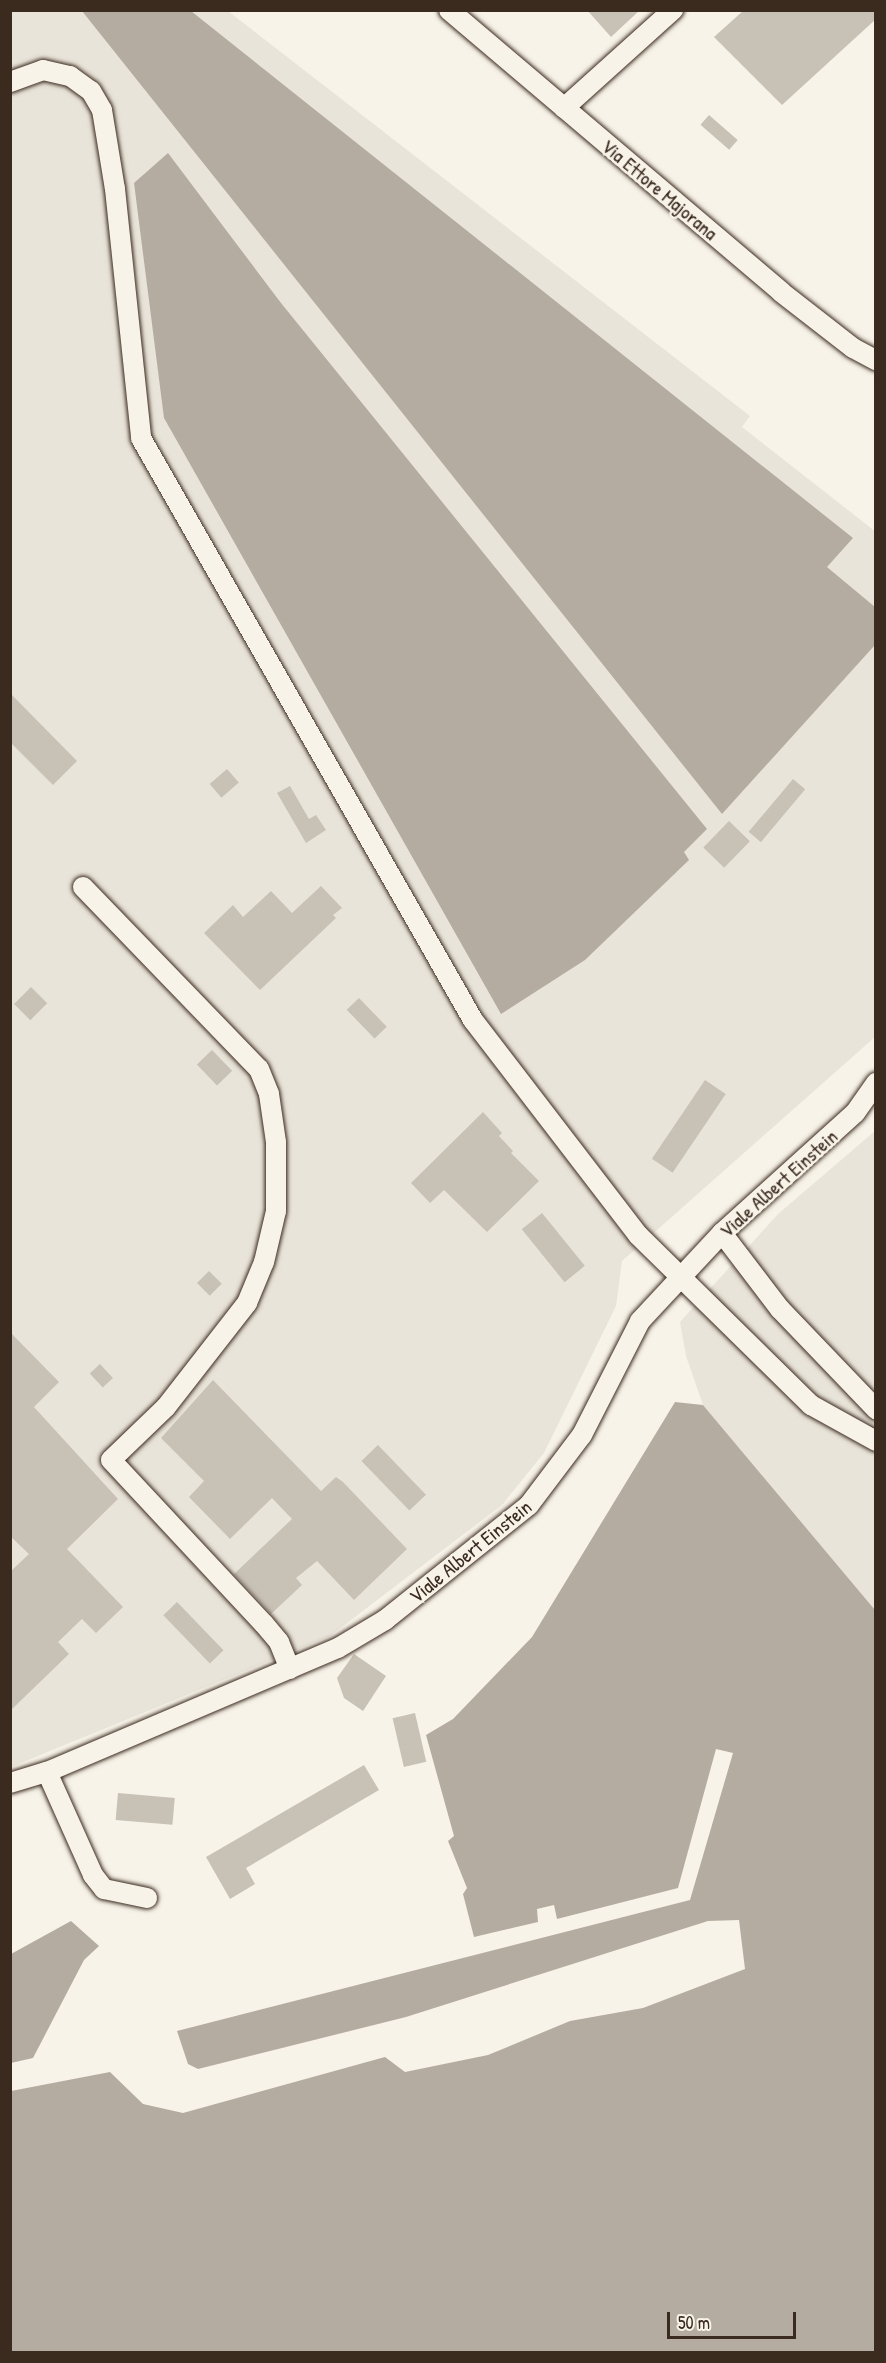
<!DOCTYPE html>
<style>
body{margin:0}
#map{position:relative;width:886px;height:2363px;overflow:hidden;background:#f7f3e8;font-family:"Patrick Hand",sans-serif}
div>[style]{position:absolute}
.built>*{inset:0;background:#e9e4d9}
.water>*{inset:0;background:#b4aca0}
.building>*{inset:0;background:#c8c1b6;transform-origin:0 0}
.roads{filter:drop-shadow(0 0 2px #3b2a1e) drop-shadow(0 0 2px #3b2a1e)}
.minor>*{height:20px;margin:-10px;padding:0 10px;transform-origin:10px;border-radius:10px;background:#f7f3e8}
span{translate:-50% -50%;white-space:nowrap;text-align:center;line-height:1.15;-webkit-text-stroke:5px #f7f3e8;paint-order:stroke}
.street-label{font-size:20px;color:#3b2a1e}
.frame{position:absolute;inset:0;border:12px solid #3b2a1e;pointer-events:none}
.scale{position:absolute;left:667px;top:2312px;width:129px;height:27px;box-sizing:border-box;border:3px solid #3b2a1e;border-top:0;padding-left:8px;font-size:18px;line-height:21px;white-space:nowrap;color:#3b2a1e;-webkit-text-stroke:4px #f7f3e8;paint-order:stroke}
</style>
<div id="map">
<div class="built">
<div style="clip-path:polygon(10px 11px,228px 11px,750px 416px,742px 427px,876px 532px,875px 1037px,622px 1261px,616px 1306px,544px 1453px,502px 1505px,330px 1636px,11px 1767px)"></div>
<div style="clip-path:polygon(875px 1131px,875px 1610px,703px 1405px,686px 1356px,680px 1322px,778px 1214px)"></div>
</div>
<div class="water">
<div style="clip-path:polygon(82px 11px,191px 11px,853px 538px,827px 567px,875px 607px,875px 645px,722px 814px)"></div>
<div style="clip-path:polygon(168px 153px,281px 303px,707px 829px,684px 852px,689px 860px,585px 960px,501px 1014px,164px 418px,134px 183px)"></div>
<div style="clip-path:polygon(675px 1402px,703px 1405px,875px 1610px,875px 2352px,11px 2352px,11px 2091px,110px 2072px,143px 2104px,183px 2113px,385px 2057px,405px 2072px,488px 2055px,570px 2021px,643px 2008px,745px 1969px,739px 1920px,708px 1921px,406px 2017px,198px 2069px,188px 2064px,177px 2031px,690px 1900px,733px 1753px,716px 1749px,678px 1888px,557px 1919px,554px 1905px,537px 1909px,538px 1922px,474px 1937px,463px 1894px,467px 1888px,448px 1841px,454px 1836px,426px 1735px,453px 1719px,532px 1637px)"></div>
<div style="clip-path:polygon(71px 1921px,99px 1946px,84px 1960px,33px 2058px,11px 2063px,11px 1954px)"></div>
</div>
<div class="building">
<div style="clip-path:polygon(587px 10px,640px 10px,611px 37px)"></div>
<div style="clip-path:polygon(744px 10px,876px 10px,876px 19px,782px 105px,714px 37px)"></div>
<div style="left:709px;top:115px;width:38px;height:13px;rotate:41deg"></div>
<div style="clip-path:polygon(10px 693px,77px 761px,53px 785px,10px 742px)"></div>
<div style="left:227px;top:769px;width:18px;height:23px;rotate:49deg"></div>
<div style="left:793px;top:779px;width:16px;height:69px;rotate:40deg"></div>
<div style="clip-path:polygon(290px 786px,309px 819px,316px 815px,326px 830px,306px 843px,277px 793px)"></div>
<div style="left:729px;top:821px;width:29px;height:37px;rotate:44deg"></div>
<div style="clip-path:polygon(321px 886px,342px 908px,333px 915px,336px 918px,260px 990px,204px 933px,233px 905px,243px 917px,271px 891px,292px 913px)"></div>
<div style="left:31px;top:987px;width:23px;height:24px;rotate:45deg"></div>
<div style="left:359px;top:998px;width:40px;height:17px;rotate:46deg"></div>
<div style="left:212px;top:1050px;width:29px;height:21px;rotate:46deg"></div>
<div style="left:705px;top:1080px;width:25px;height:95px;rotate:34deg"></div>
<div style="clip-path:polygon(483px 1112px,502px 1133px,499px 1136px,513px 1151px,511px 1153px,539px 1181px,487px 1232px,444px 1190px,430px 1203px,411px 1183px)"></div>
<div style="left:542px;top:1213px;width:68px;height:26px;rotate:51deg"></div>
<div style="left:209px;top:1271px;width:18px;height:17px;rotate:45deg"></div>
<div style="clip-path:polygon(10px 1332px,59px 1382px,34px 1407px,118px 1499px,67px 1549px,123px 1607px,96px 1633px,82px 1619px,58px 1642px,69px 1654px,10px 1711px,10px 1572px,29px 1554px,10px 1536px)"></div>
<div style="left:100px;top:1364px;width:19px;height:14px;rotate:47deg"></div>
<div style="clip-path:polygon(213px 1380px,321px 1491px,336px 1477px,343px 1482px,407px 1549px,354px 1600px,317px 1561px,296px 1578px,302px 1585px,271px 1614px,234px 1574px,292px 1519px,272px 1498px,230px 1539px,189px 1497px,204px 1481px,161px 1438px)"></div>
<div style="left:378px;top:1445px;width:69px;height:23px;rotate:46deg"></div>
<div style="left:177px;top:1602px;width:67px;height:19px;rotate:46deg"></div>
<div style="clip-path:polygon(354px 1654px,386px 1676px,363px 1711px,344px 1698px,337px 1678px)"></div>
<div style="left:415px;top:1713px;width:50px;height:23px;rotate:77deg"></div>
<div style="clip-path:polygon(364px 1765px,379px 1790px,246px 1868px,255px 1884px,230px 1899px,206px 1857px)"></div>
<div style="left:118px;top:1793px;width:57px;height:27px;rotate:5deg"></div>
</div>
<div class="roads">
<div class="minor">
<div style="left:449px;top:10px;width:436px;rotate:40.3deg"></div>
<div style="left:781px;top:292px;width:91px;rotate:37.9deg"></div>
<div style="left:853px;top:348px;width:26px;rotate:28deg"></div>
<div style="left:10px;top:82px;width:35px;rotate:-20deg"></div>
<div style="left:43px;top:70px;width:28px;rotate:13deg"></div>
<div style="left:70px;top:76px;width:26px;rotate:36deg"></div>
<div style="left:91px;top:91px;width:22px;rotate:60deg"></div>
<div style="left:102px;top:110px;width:80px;rotate:80.7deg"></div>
<div style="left:115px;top:189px;width:250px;rotate:84deg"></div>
<div style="left:141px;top:438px;width:670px;rotate:60.3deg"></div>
<div style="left:473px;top:1020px;width:271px;rotate:52.5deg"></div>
<div style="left:638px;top:1235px;width:243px;rotate:44.5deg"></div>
<div style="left:811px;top:1405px;width:74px;rotate:29deg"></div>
<div style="left:564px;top:108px;width:147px;rotate:-42deg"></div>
<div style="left:83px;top:887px;width:253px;rotate:46deg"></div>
<div style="left:259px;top:1069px;width:27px;rotate:68deg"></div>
<div style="left:269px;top:1094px;width:49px;rotate:81.7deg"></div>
<div style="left:276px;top:1142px;width:69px;rotate:90deg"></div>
<div style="left:276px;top:1211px;width:52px;rotate:103.2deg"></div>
<div style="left:264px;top:1262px;width:44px;rotate:112.5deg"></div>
<div style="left:247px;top:1303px;width:132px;rotate:127.9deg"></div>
<div style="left:166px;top:1407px;width:76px;rotate:136.1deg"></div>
<div style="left:111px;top:1460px;width:224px;rotate:47deg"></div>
<div style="left:264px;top:1624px;width:23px;rotate:50deg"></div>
<div style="left:279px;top:1642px;width:29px;rotate:68deg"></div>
<div style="left:722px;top:1233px;width:96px;rotate:52.7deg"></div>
<div style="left:780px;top:1309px;width:139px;rotate:46.2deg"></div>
<div style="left:47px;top:1772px;width:113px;rotate:65.9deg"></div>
<div style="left:93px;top:1875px;width:18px;rotate:52deg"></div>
<div style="left:104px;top:1889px;width:44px;rotate:11.8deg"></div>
<div style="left:10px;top:1783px;width:39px;rotate:-17deg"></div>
<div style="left:47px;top:1772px;width:316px;rotate:-23.1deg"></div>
<div style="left:338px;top:1648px;width:55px;rotate:-30.8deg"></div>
<div style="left:385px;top:1620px;width:184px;rotate:-38.6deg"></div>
<div style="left:529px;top:1505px;width:88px;rotate:-52.9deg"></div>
<div style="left:582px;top:1435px;width:128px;rotate:-63deg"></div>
<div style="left:640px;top:1321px;width:120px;rotate:-47deg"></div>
<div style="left:722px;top:1233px;width:179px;rotate:-42.1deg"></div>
<div style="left:855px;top:1113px;width:37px;rotate:-55deg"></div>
</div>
</div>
<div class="street-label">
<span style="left:660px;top:189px;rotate:40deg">Via Ettore Majorana</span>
<span style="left:778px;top:1183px;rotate:-42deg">Viale Albert Einstein</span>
<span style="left:470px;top:1551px;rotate:-39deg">Viale Albert Einstein</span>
</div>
<div class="frame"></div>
<div class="scale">50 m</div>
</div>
